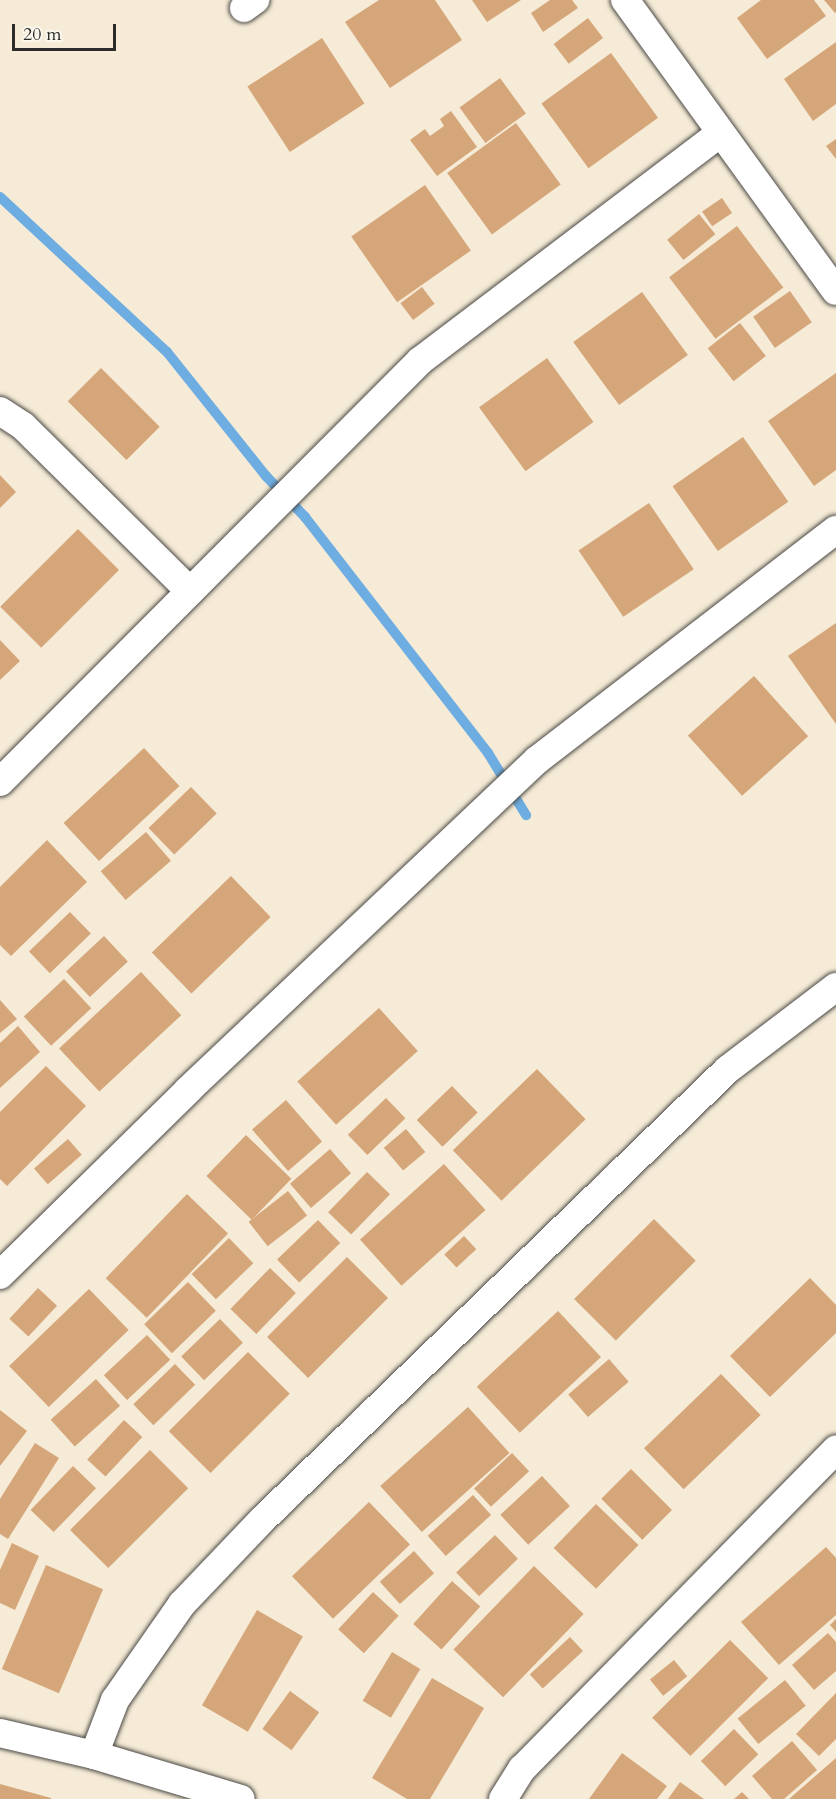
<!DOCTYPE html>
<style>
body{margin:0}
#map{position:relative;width:836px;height:1799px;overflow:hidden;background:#f6ebd6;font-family:Cardo,serif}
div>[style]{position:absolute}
.stream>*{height:10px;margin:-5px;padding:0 5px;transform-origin:5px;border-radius:5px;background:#6eade1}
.building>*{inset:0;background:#d5a67a;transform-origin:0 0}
.roads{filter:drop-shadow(0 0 2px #494845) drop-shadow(0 0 2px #494845)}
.minor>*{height:28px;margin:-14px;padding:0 14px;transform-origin:14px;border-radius:14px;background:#fff}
span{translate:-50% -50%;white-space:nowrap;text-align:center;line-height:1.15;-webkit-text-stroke:4.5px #fbf7ec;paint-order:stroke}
.scale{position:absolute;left:12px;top:24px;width:104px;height:27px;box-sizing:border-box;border:3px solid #2b2b2b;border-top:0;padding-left:8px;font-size:18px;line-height:21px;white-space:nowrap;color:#2b2b2b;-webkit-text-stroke:4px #fbf7ec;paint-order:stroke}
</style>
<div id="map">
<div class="stream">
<div style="left:0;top:197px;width:228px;rotate:42.9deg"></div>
<div style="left:167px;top:352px;width:159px;rotate:51.4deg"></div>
<div style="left:266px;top:476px;width:57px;rotate:46.4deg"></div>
<div style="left:305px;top:517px;width:299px;rotate:52.2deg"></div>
<div style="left:488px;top:753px;width:73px;rotate:58.5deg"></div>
</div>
<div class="building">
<div style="clip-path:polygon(379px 0,435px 0,462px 40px,390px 88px,345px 22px)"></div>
<div style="clip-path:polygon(472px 0,521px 0,487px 22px)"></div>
<div style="clip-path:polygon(550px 0,572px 0,578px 8px,543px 32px,531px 13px)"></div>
<div style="clip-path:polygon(761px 0,814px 0,826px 16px,767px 59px,737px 18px)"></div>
<div style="clip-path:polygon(824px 0,836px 0,836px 12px,835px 13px)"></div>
<div style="left:588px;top:18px;width:25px;height:43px;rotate:53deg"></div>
<div style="left:322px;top:38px;width:78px;height:89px;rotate:57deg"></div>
<div style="clip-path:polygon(836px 42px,836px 104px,813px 121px,784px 79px)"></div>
<div style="left:611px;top:53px;width:80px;height:86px;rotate:54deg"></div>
<div style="left:500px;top:78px;width:44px;height:50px;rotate:54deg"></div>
<div style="clip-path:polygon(451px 111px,477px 147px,437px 176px,410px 140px,425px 129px,430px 136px,444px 126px,440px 119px)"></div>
<div style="left:516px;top:123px;width:76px;height:85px;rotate:54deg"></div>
<div style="clip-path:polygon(836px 139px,836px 159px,826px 146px)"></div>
<div style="left:425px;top:185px;width:80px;height:90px;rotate:55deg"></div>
<div style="left:722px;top:198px;width:18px;height:24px;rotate:56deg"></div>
<div style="left:699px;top:214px;width:26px;height:41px;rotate:51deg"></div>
<div style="left:737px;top:226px;width:77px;height:85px;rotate:53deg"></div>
<div style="left:422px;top:287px;width:21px;height:27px;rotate:53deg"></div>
<div style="left:790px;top:291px;width:38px;height:45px;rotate:55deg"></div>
<div style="left:642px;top:292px;width:78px;height:85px;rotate:54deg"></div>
<div style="left:740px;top:323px;width:42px;height:41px;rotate:52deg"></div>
<div style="left:547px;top:358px;width:79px;height:84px;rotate:54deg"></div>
<div style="left:101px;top:368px;width:83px;height:47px;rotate:45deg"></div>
<div style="clip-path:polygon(836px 373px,836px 470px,814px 486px,768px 421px)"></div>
<div style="left:743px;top:437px;width:79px;height:86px;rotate:55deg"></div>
<div style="clip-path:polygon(0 475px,16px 492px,0 508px)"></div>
<div style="left:649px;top:503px;width:80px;height:85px;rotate:56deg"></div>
<div style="left:78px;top:529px;width:58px;height:110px;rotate:45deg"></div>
<div style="clip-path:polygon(836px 623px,836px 724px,788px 656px)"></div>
<div style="clip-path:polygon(0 640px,20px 661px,0 680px)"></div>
<div style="left:754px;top:676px;width:81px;height:89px;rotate:48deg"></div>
<div style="left:144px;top:748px;width:52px;height:110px;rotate:47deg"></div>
<div style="left:191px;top:787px;width:37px;height:59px;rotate:46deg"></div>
<div style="left:146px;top:832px;width:38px;height:60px;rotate:49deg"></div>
<div style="clip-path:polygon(47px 840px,87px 882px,11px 956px,0 945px,0 887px)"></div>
<div style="left:231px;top:876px;width:57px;height:110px;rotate:46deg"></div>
<div style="left:70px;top:912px;width:30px;height:57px;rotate:46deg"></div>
<div style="left:104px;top:936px;width:35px;height:52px;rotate:47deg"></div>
<div style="left:141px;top:972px;width:59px;height:112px;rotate:47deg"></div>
<div style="left:64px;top:979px;width:40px;height:55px;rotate:47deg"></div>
<div style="clip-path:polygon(0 1000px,17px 1019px,0 1033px)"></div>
<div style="left:379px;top:1008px;width:58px;height:110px;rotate:48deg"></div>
<div style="clip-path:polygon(18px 1026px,40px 1052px,0 1088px,0 1043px)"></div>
<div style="clip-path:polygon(46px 1066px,86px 1106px,7px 1186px,0 1179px,0 1112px)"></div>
<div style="left:537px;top:1069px;width:70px;height:117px;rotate:46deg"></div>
<div style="left:452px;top:1086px;width:37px;height:49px;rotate:46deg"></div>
<div style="left:386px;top:1098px;width:28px;height:53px;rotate:46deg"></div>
<div style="left:286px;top:1100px;width:55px;height:45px;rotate:49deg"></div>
<div style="left:406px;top:1129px;width:30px;height:29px;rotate:50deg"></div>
<div style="left:246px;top:1135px;width:63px;height:57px;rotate:44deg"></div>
<div style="left:68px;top:1139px;width:21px;height:45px;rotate:49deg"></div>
<div style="left:330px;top:1149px;width:32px;height:53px;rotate:49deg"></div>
<div style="left:444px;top:1164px;width:62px;height:113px;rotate:48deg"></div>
<div style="left:367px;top:1172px;width:32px;height:56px;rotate:44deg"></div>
<div style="left:288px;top:1191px;width:31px;height:50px;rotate:52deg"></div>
<div style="left:187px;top:1194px;width:57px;height:117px;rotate:44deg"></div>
<div style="left:654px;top:1219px;width:59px;height:113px;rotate:45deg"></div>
<div style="left:318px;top:1220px;width:32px;height:57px;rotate:46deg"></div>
<div style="left:464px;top:1236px;width:18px;height:27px;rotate:47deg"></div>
<div style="left:229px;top:1238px;width:35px;height:52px;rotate:46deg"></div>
<div style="left:347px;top:1257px;width:58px;height:113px;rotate:45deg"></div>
<div style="left:270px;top:1268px;width:36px;height:57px;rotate:44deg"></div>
<div style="clip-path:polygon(810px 1278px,836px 1305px,836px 1333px,770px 1397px,730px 1356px)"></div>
<div style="left:188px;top:1282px;width:40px;height:61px;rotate:46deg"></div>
<div style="left:38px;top:1288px;width:26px;height:42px;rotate:43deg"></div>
<div style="left:89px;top:1289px;width:57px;height:111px;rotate:46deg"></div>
<div style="left:558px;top:1311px;width:63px;height:111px;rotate:47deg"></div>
<div style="left:220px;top:1319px;width:33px;height:54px;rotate:46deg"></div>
<div style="left:147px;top:1335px;width:34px;height:59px;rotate:47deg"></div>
<div style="left:248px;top:1352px;width:59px;height:112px;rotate:45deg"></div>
<div style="left:609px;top:1359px;width:30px;height:54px;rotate:49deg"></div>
<div style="left:175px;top:1364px;width:29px;height:58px;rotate:46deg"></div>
<div style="left:721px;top:1374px;width:57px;height:107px;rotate:46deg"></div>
<div style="left:96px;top:1379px;width:36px;height:61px;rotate:48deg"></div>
<div style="left:468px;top:1407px;width:62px;height:118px;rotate:48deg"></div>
<div style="clip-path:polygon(0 1410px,27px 1431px,0 1466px)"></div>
<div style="left:124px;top:1420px;width:25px;height:54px;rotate:43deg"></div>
<div style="clip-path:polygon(35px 1443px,59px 1458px,8px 1539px,0 1534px,0 1499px)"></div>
<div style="left:150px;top:1450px;width:54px;height:113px;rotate:45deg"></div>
<div style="left:512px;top:1453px;width:25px;height:52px;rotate:47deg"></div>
<div style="left:73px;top:1466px;width:32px;height:61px;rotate:44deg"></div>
<div style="left:631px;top:1469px;width:58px;height:42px;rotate:45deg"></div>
<div style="left:542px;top:1476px;width:41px;height:57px;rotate:47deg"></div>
<div style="left:473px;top:1495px;width:27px;height:61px;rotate:48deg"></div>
<div style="left:369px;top:1502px;width:59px;height:107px;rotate:46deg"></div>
<div style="left:596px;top:1504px;width:59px;height:61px;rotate:44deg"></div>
<div style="left:495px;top:1535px;width:33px;height:54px;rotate:46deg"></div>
<div style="clip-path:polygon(12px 1543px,39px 1556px,15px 1610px,0 1603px,0 1570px)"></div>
<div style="clip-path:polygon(826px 1547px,836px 1558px,836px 1615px,779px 1665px,741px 1622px)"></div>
<div style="left:414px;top:1551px;width:30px;height:46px;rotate:48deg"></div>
<div style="left:46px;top:1565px;width:62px;height:113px;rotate:23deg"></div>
<div style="left:534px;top:1566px;width:69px;height:116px;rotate:44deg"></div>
<div style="left:452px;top:1581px;width:38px;height:58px;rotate:42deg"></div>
<div style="left:373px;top:1592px;width:35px;height:51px;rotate:43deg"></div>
<div style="left:257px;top:1610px;width:53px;height:110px;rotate:30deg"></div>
<div style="clip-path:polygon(836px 1619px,836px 1632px,830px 1625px)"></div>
<div style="clip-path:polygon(828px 1633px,836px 1642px,836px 1671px,814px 1690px,792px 1665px)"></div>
<div style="left:570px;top:1637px;width:19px;height:55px;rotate:47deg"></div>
<div style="left:730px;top:1640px;width:54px;height:110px;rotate:45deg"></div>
<div style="left:392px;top:1652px;width:33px;height:57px;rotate:31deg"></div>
<div style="left:674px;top:1660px;width:21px;height:31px;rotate:51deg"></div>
<div style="clip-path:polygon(432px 1678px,484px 1708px,430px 1799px,407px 1799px,372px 1778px)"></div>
<div style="left:785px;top:1680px;width:33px;height:61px;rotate:51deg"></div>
<div style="left:290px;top:1691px;width:36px;height:47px;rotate:36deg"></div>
<div style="clip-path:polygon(836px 1693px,836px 1739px,819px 1756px,796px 1734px)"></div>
<div style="left:734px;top:1729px;width:35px;height:46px;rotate:46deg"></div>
<div style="clip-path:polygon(792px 1741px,817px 1770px,784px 1799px,772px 1799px,752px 1776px)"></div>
<div style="clip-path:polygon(622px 1753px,667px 1786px,657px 1799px,589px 1799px)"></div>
<div style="clip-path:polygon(836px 1758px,836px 1799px,789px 1799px)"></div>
<div style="clip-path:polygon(680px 1782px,704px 1799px,668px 1799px)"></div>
<div style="clip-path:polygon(0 1784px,51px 1798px,51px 1799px,0 1799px)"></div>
<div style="clip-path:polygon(742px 1792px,749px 1799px,734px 1799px)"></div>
</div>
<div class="roads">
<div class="minor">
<div style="left:625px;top:0;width:359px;rotate:54.1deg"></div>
<div style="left:244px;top:8px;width:14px;rotate:-36deg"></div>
<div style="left:0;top:411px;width:27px;rotate:33deg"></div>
<div style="left:23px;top:426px;width:235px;rotate:44.7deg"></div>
<div style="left:0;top:782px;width:595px;rotate:-45.07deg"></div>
<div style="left:420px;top:361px;width:375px;rotate:-37.2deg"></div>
<div style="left:0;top:1275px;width:264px;rotate:-44.5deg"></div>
<div style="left:188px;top:1090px;width:480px;rotate:-43.4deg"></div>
<div style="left:537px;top:760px;width:377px;rotate:-37.6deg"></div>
<div style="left:0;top:1733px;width:97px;rotate:13.2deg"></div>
<div style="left:94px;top:1755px;width:153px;rotate:16.7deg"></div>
<div style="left:94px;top:1755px;width:59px;rotate:-69.1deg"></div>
<div style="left:115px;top:1700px;width:117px;rotate:-55.1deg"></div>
<div style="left:182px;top:1604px;width:115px;rotate:-46.4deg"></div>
<div style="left:261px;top:1521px;width:649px;rotate:-44.06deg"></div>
<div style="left:727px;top:1070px;width:137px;rotate:-37.3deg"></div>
<div style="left:503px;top:1799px;width:36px;rotate:-58deg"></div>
<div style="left:522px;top:1769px;width:448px;rotate:-45.5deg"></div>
</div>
</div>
<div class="scale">20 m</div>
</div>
